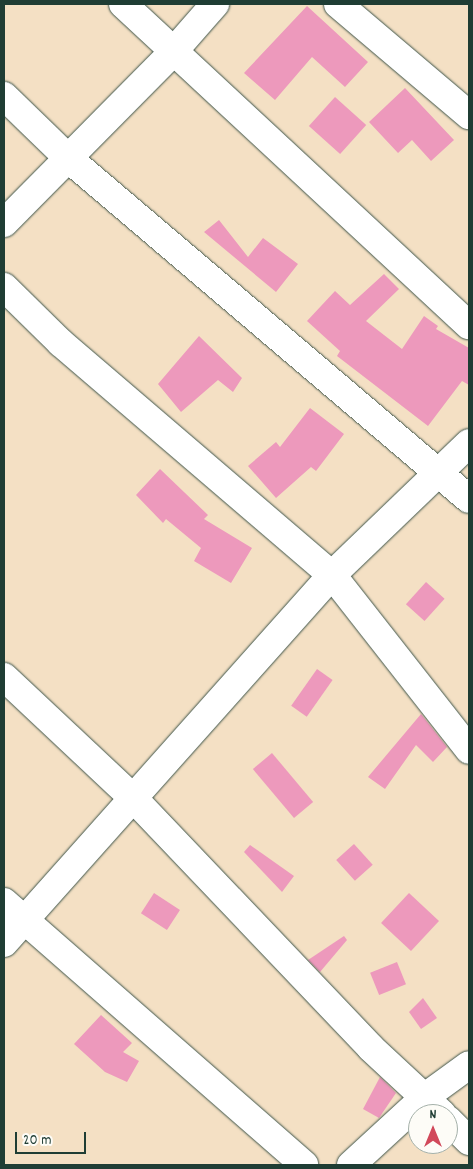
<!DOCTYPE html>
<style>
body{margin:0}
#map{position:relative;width:473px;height:1169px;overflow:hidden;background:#f4e0c4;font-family:Dekko,sans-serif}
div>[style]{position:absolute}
.building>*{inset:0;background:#ed99bc;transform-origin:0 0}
.roads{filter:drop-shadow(0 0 1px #3f554a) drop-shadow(0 0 1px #3f554a)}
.minor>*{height:28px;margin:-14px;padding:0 14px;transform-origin:14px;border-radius:14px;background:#fff}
span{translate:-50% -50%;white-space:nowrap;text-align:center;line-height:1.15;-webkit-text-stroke:4.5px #fdfcf7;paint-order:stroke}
.frame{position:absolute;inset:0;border:5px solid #1f3d34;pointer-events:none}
.north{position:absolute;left:408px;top:1104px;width:50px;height:50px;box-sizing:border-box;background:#fdfcf7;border:1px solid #a4b0a9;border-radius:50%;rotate:0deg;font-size:14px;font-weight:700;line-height:20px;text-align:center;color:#1f3d34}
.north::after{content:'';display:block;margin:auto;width:18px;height:22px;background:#d1495b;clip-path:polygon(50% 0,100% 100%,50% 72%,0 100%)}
.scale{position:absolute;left:15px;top:1132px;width:71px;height:22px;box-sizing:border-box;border:2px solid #1f3d34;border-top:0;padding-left:6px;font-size:15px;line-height:18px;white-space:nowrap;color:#1f3d34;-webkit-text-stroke:4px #fdfcf7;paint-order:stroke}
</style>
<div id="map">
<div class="building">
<div style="clip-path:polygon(307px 6px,368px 62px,345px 87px,312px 57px,275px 100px,244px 73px)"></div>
<div style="clip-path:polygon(405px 88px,454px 140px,431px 161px,412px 140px,398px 153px,369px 122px)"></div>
<div style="left:335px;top:97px;width:42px;height:39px;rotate:42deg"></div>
<div style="clip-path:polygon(219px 220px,248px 257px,263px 238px,298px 264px,276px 292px,204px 232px)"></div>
<div style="clip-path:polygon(384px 274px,399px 289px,366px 321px,402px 349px,424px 316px,438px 326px,436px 329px,469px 348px,469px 385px,462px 381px,428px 426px,337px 356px,340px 351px,307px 321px,335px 291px,350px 305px)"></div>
<div style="clip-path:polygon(199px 336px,242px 378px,233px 392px,218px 380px,181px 412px,158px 384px)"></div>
<div style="clip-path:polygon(310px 408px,344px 434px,316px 471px,311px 467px,276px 498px,248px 466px,276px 442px,280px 447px)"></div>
<div style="clip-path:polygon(160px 469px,208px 515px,204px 519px,252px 548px,231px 583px,194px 561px,201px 548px,166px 519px,163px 523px,136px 495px)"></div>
<div style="left:426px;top:582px;width:25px;height:30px;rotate:42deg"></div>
<div style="left:317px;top:669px;width:19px;height:45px;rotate:35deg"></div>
<div style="clip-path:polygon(421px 714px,447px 747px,433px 762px,416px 745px,385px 789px,368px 777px)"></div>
<div style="left:272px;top:753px;width:64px;height:25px;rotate:50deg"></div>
<div style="left:354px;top:844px;width:28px;height:24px;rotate:48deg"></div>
<div style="clip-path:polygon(250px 845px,294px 876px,282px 892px,244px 852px)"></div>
<div style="left:154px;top:893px;width:31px;height:24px;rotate:33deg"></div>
<div style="left:409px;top:893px;width:41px;height:41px;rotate:43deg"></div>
<div style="clip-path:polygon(344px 936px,347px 940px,320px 972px,308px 960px)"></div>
<div style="left:397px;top:962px;width:24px;height:29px;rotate:68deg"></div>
<div style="clip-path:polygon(423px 998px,437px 1018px,421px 1029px,409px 1012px)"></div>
<div style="clip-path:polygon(101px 1015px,132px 1043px,123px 1052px,139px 1061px,127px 1082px,105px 1072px,74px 1044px)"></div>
<div style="clip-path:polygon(380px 1077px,396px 1093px,379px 1118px,363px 1109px)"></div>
</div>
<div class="roads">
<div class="minor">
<div style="left:123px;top:4px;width:472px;rotate:42.9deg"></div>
<div style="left:338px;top:4px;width:172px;rotate:40.3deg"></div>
<div style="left:4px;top:96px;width:89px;rotate:44.1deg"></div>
<div style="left:68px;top:158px;width:526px;rotate:40.38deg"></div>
<div style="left:4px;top:223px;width:240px;rotate:-45.3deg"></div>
<div style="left:173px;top:52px;width:64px;rotate:-48.8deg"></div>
<div style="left:4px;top:287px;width:80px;rotate:44.5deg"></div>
<div style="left:61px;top:343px;width:357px;rotate:40.6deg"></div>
<div style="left:332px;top:575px;width:222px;rotate:51.9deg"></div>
<div style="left:4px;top:677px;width:180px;rotate:43.2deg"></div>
<div style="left:135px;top:800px;width:342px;rotate:46.4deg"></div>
<div style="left:371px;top:1048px;width:97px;rotate:42.9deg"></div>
<div style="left:4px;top:902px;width:399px;rotate:41.2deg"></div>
<div style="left:4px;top:943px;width:493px;rotate:-48.3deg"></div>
<div style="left:332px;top:575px;width:190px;rotate:-43.9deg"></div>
<div style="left:448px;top:1120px;width:30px;rotate:45deg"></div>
<div style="left:351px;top:1165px;width:100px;rotate:-42.6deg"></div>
<div style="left:425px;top:1097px;width:54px;rotate:-36deg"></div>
</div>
</div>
<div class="frame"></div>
<div class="north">N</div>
<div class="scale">20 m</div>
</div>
